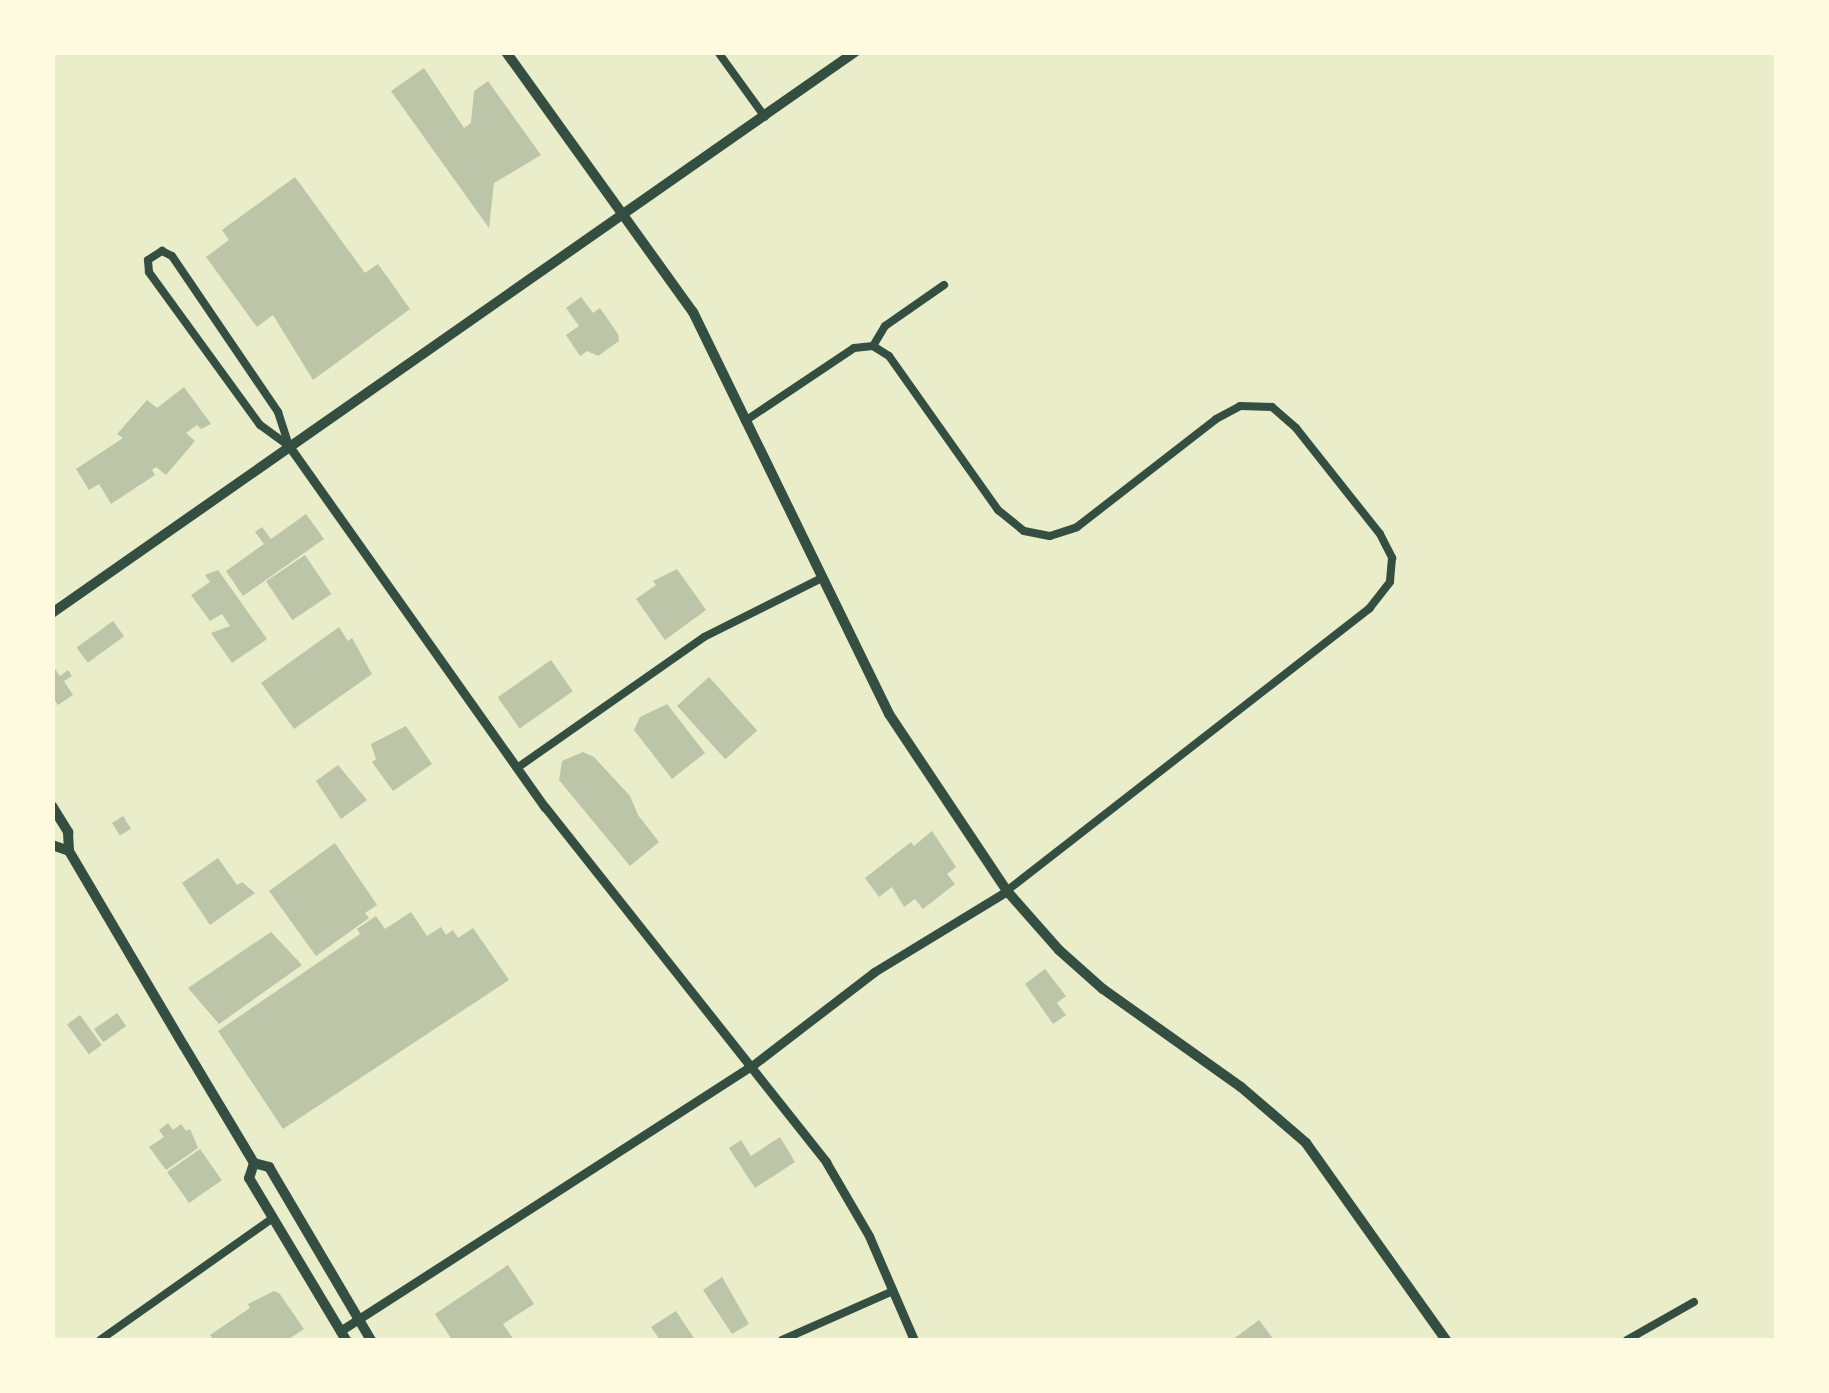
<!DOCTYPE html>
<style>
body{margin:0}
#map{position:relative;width:1829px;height:1393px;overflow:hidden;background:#e9edc9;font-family:"Exo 2",sans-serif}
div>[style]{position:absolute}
.building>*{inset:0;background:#bcc5a7;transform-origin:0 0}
.minor>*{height:8px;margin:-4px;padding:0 4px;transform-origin:4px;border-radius:4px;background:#344e41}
.tertiary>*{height:9px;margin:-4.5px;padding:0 4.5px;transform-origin:4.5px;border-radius:4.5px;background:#344e41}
.secondary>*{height:10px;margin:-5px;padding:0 5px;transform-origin:5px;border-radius:5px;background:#344e41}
span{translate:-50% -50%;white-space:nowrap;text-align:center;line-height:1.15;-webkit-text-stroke:8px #fefae0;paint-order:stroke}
.frame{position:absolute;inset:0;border:55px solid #fefae0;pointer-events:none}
</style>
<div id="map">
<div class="building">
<div style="clip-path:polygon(424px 68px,464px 128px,471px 123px,474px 91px,488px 81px,541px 155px,494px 183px,489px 228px,391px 91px)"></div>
<div style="clip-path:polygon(295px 177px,365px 273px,378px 264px,410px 309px,313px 380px,273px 315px,257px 327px,206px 257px,229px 240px,222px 230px)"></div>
<div style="clip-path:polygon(581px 297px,593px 313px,600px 308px,618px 334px,619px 341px,598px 356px,587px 351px,580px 356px,566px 335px,579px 326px,566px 308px)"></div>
<div style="clip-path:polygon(184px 387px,211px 424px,201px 429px,197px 425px,186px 433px,195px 441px,166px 475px,156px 467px,152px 470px,155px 475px,111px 504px,99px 484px,89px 490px,76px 469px,123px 438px,117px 434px,147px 400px,157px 408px)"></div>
<div style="clip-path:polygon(306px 514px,324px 539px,243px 596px,226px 571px,264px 544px,255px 532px,262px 527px,271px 539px)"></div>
<div style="left:305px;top:555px;width:47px;height:47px;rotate:56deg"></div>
<div style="clip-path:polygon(677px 569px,706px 610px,665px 640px,636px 599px,656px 585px,653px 581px)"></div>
<div style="clip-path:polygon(218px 570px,267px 639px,232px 663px,211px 633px,230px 626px,222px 614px,210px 621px,191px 595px,210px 582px,205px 575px)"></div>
<div style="left:113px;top:621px;width:19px;height:45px;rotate:54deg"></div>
<div style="clip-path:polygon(339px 627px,348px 641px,352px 638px,372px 674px,294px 729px,261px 683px)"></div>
<div style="left:551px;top:660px;width:38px;height:65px;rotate:55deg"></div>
<div style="clip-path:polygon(52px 665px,60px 676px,68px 670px,72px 676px,64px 681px,73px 695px,58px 705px,52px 696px)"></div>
<div style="left:709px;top:677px;width:72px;height:43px;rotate:48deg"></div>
<div style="clip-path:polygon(667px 704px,705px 753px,672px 779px,634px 730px,640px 717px)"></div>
<div style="clip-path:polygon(406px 726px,432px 764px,393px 791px,372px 762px,376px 759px,371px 744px)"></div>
<div style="clip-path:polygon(583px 752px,594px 757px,630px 796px,638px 815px,659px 842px,630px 866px,559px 780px,562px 761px)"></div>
<div style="clip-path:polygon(338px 765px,367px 800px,341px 819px,316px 781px)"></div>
<div style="left:123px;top:816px;width:15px;height:13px;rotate:58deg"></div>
<div style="clip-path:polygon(932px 831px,956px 867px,947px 874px,955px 884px,923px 909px,915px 899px,904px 907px,892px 887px,879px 897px,865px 878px,911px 842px,914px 846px)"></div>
<div style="clip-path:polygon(335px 843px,377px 905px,365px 913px,369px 918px,316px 956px,269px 891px)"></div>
<div style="clip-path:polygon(218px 858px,237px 885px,242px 882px,255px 893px,210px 925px,182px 883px)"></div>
<div style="clip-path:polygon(411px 912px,427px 936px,441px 927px,446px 935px,453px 930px,458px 938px,473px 928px,509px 980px,283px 1129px,218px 1031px,360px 934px,357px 929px,376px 916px,385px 929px)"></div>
<div style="clip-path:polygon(271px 932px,302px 965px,219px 1024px,188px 988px)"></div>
<div style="clip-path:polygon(1045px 969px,1066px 996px,1057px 1003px,1066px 1015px,1053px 1024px,1025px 984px)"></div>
<div style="left:117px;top:1013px;width:16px;height:28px;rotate:55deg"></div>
<div style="left:80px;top:1015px;width:37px;height:16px;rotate:54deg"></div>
<div style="clip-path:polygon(168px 1123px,173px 1130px,181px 1124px,186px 1131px,190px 1129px,198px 1148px,166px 1170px,149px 1147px,164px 1137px,159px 1130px)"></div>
<div style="clip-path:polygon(780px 1137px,795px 1162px,755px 1188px,729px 1148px,741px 1140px,751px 1156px)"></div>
<div style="left:200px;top:1149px;width:38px;height:40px;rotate:55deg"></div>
<div style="clip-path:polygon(508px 1265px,534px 1304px,503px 1324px,514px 1340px,452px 1340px,435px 1314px)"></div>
<div style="clip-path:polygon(722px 1277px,749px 1324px,732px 1334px,703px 1290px)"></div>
<div style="clip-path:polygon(274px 1291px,279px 1293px,304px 1329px,287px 1340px,214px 1340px,210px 1335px,250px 1308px,248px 1304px)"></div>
<div style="clip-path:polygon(676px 1311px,695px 1340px,660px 1340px,651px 1327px)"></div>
<div style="clip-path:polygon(1259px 1320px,1274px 1340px,1232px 1340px)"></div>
</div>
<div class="minor">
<div style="left:718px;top:52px;width:80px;rotate:54.1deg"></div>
<div style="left:162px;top:251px;width:11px;rotate:27deg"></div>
<div style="left:172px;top:256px;width:189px;rotate:55.8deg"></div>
<div style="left:278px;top:412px;width:36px;rotate:72deg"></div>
<div style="left:289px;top:446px;width:36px;rotate:-144deg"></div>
<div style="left:260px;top:425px;width:189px;rotate:-126deg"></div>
<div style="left:149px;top:272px;width:12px;rotate:-95deg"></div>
<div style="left:148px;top:260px;width:17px;rotate:-33deg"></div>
<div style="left:873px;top:346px;width:19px;rotate:32deg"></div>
<div style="left:889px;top:356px;width:189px;rotate:54.7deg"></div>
<div style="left:998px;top:510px;width:33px;rotate:39deg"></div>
<div style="left:1024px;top:531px;width:26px;rotate:11deg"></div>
<div style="left:1050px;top:536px;width:28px;rotate:-18deg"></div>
<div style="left:1077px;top:527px;width:176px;rotate:-37.8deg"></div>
<div style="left:1216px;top:419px;width:27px;rotate:-28deg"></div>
<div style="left:1240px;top:406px;width:32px;rotate:2deg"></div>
<div style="left:1272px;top:407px;width:32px;rotate:41deg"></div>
<div style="left:1296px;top:428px;width:135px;rotate:51.6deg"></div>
<div style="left:1380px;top:534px;width:27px;rotate:63deg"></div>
<div style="left:1392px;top:558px;width:24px;rotate:95deg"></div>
<div style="left:1390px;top:582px;width:33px;rotate:128deg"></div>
<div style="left:1370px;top:608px;width:460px;rotate:142.1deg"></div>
<div style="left:745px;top:421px;width:131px;rotate:-33.8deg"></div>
<div style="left:854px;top:348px;width:19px;rotate:-6deg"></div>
<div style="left:873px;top:346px;width:23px;rotate:-59deg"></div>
<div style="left:885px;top:326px;width:72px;rotate:-34.8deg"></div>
<div style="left:517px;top:768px;width:228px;rotate:-35deg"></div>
<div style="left:704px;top:637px;width:132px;rotate:-26.6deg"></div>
<div style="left:100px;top:1340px;width:212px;rotate:-35.2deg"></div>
<div style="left:782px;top:1340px;width:121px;rotate:-23.8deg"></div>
<div style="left:1627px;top:1340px;width:77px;rotate:-29.6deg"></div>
</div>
<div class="tertiary">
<div style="left:289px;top:446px;width:443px;rotate:54.7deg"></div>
<div style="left:545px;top:807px;width:453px;rotate:51.6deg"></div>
<div style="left:826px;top:1162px;width:86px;rotate:59.8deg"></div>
<div style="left:869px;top:1236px;width:113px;rotate:66.6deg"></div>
<div style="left:340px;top:1331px;width:491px;rotate:-32.8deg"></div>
<div style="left:753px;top:1065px;width:153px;rotate:-37.5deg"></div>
<div style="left:874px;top:972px;width:156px;rotate:-31.3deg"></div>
</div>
<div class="secondary">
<div style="left:506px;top:52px;width:320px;rotate:54.3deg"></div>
<div style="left:693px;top:312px;width:447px;rotate:64deg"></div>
<div style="left:889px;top:714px;width:213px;rotate:56.3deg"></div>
<div style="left:1007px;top:891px;width:79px;rotate:48.6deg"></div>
<div style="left:1059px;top:950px;width:59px;rotate:41.6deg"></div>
<div style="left:1103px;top:989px;width:169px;rotate:35.4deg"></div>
<div style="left:1241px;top:1087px;width:86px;rotate:40.7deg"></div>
<div style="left:1306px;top:1143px;width:242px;rotate:54.6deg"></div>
<div style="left:52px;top:613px;width:980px;rotate:-34.94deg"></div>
<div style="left:52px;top:806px;width:31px;rotate:58deg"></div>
<div style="left:68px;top:832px;width:19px;rotate:87deg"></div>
<div style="left:69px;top:851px;width:226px;rotate:59.5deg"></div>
<div style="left:184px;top:1046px;width:136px;rotate:59.1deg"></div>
<div style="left:254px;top:1163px;width:16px;rotate:15deg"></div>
<div style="left:269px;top:1167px;width:201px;rotate:59.5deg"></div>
<div style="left:52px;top:845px;width:18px;rotate:19deg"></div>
<div style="left:254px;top:1163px;width:16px;rotate:108deg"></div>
<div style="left:249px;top:1178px;width:189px;rotate:59.1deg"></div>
</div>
<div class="frame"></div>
</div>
